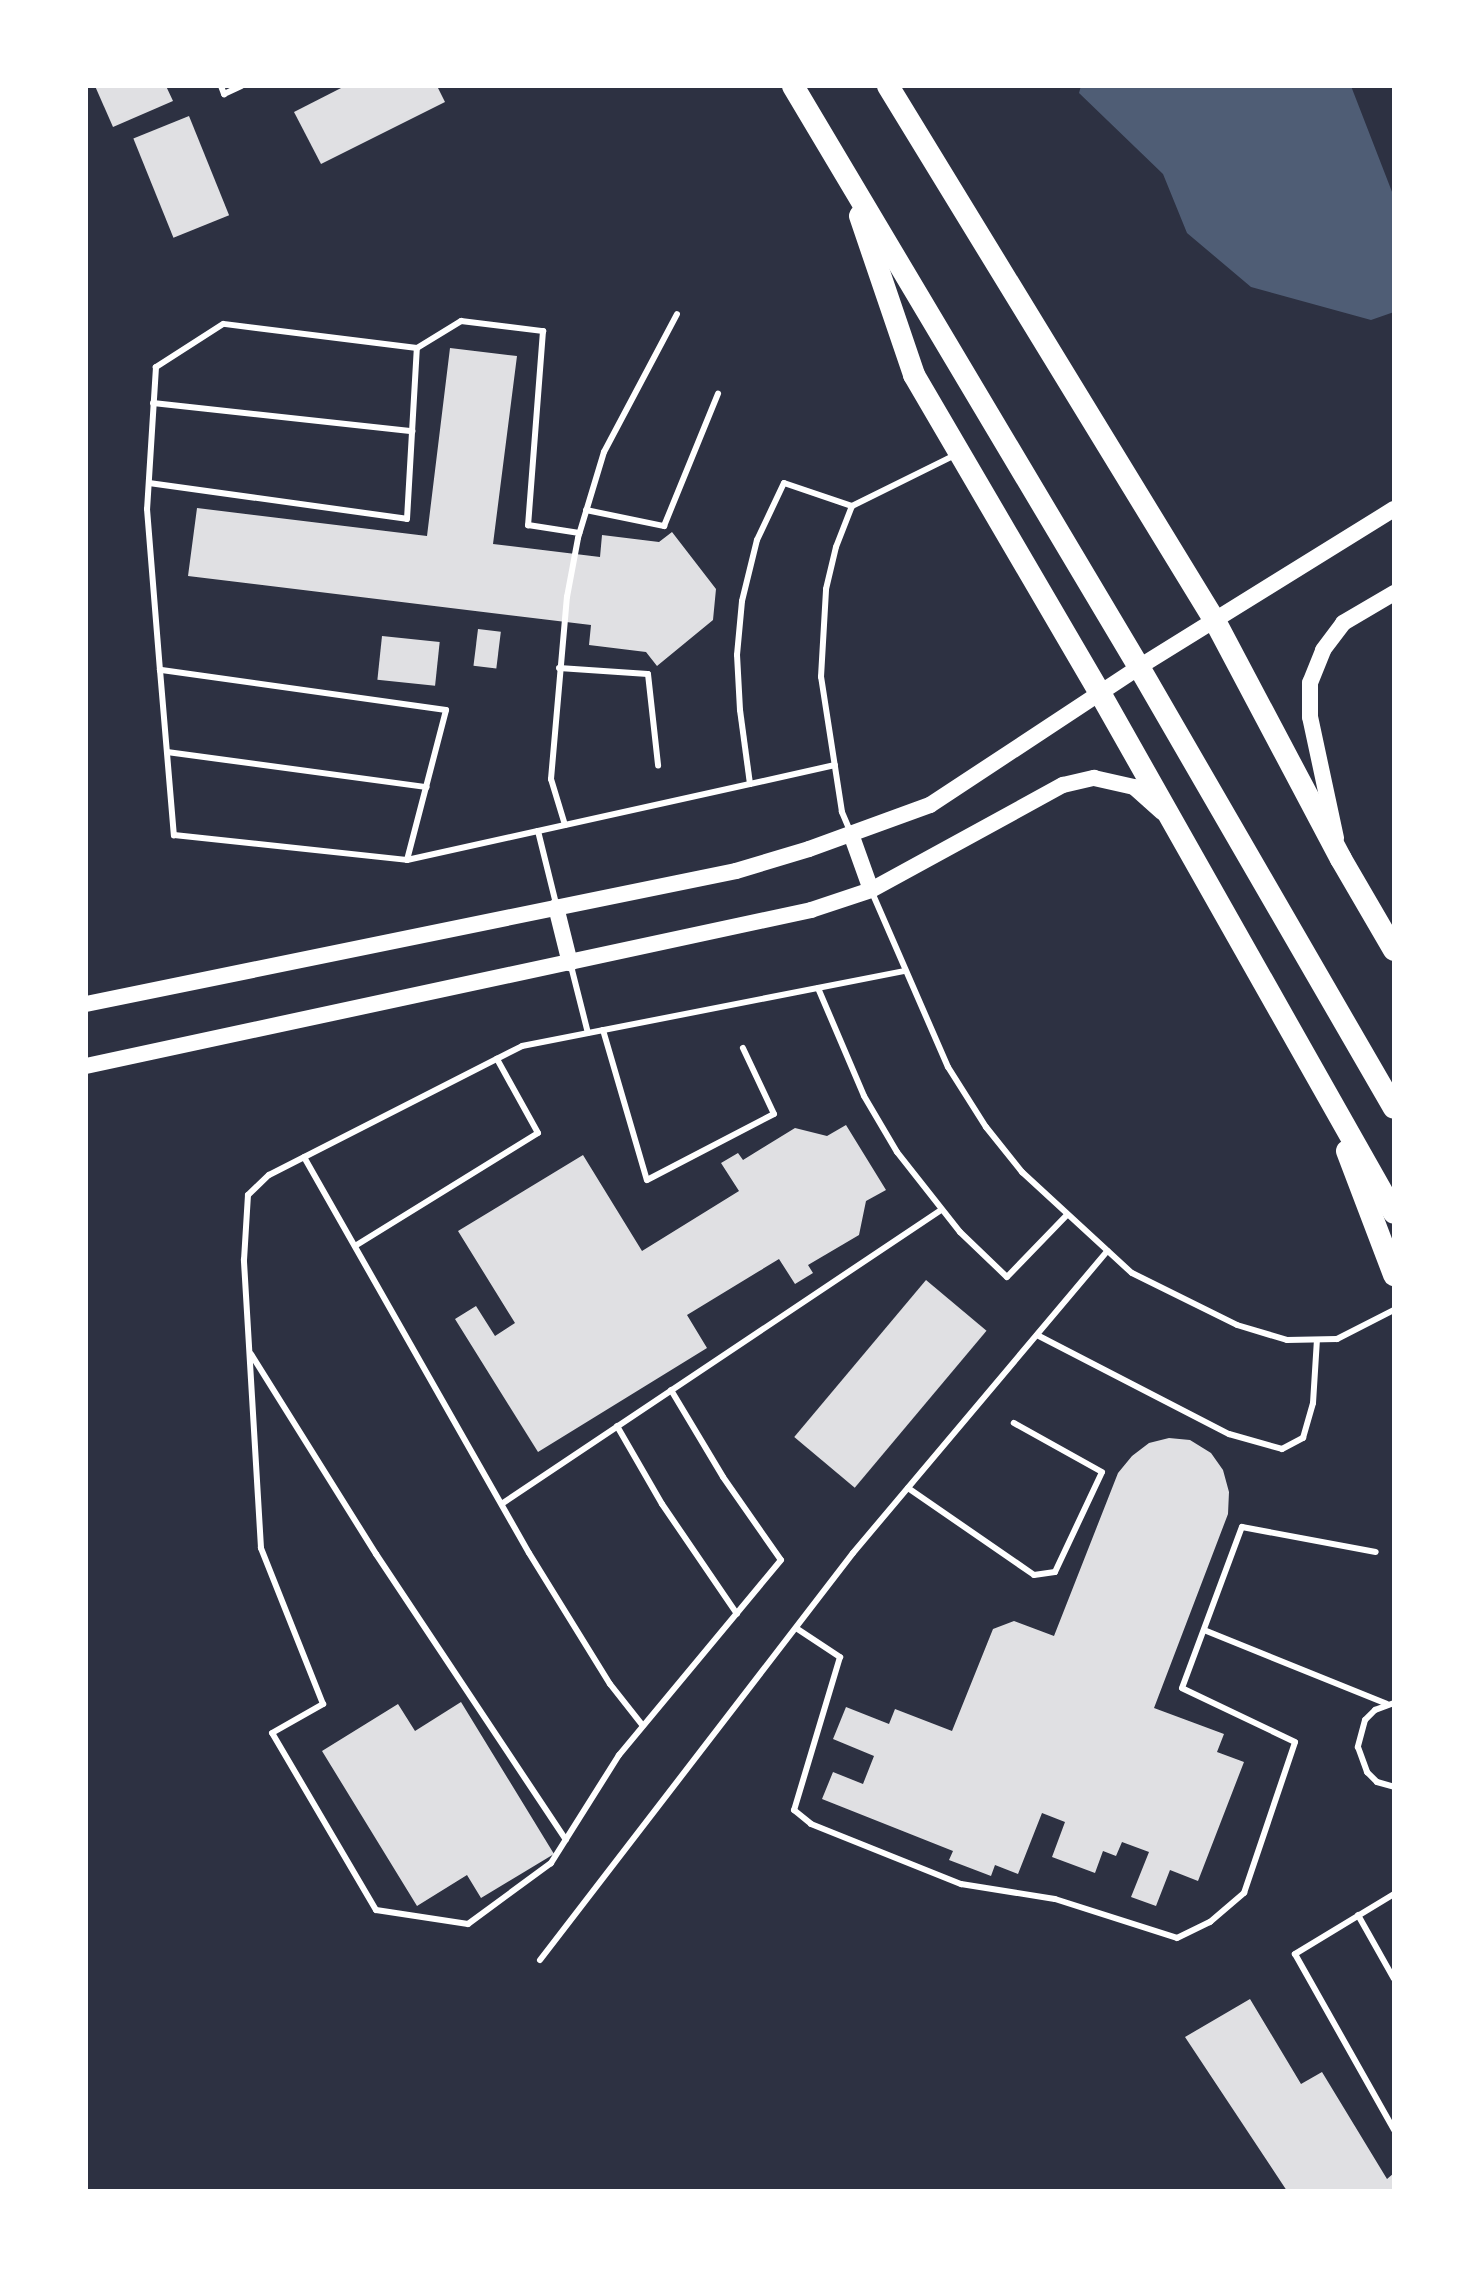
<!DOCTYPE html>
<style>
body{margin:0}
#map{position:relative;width:1480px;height:2277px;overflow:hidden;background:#2d3142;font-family:"Noto Sans",sans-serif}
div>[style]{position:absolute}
.water>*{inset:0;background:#4f5d75}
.building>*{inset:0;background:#e0e0e3;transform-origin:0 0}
.service>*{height:6px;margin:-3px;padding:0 3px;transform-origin:3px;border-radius:3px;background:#fff}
.secondary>*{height:16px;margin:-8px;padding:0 8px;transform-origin:8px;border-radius:8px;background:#fff}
.trunk>*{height:22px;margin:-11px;padding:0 11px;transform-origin:11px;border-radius:11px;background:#fff}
span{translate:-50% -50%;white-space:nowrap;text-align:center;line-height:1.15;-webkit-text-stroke:8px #fff;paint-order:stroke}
.frame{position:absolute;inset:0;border:88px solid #fff;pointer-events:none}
</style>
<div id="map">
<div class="water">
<div style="clip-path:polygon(1081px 86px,1351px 86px,1394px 197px,1394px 312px,1371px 320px,1251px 287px,1187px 233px,1163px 174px,1079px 93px)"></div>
</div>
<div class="building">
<div style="clip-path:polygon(95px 86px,166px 86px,173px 101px,113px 127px)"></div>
<div style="clip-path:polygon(345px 86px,437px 86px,445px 102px,321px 164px,294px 112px)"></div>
<div style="left:189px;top:116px;width:107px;height:60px;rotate:68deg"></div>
<div style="clip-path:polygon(450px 348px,517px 356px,493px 544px,600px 557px,602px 535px,659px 542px,672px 532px,716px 589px,713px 620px,657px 666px,646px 652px,589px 645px,591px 625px,188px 576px,197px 508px,427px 536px)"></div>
<div style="left:478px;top:629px;width:23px;height:37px;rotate:7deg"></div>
<div style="left:382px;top:636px;width:58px;height:44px;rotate:6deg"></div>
<div style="clip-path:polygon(846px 1125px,886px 1190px,866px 1201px,859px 1235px,808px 1265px,813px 1273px,795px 1284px,779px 1259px,687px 1315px,707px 1348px,538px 1452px,455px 1319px,476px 1306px,495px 1336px,515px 1323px,458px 1231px,583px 1155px,642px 1251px,739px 1191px,721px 1163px,738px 1153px,743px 1160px,795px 1128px,827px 1136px)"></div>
<div style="left:926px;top:1280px;width:79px;height:205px;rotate:40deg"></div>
<div style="clip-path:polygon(1169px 1438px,1190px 1440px,1211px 1453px,1223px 1470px,1229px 1492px,1228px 1514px,1154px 1708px,1224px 1734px,1217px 1752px,1244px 1762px,1198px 1881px,1170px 1870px,1156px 1906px,1131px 1897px,1149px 1852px,1122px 1842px,1116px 1856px,1103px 1851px,1095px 1873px,1052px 1857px,1065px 1822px,1042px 1813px,1018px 1874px,995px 1865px,991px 1876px,949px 1860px,953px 1851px,822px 1799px,833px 1772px,863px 1784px,874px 1756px,833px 1739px,846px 1707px,889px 1724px,895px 1709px,952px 1731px,993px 1629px,1014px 1621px,1054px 1636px,1118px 1473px,1132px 1456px,1149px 1443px)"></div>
<div style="clip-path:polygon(461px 1702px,554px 1854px,481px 1898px,467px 1875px,417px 1906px,322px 1751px,398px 1704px,415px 1731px)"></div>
<div style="clip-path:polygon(1250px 1999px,1301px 2084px,1322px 2072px,1387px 2179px,1394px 2173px,1394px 2191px,1287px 2191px,1185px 2037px)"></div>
</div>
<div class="service">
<div style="left:221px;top:86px;width:9px;rotate:69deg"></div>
<div style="left:224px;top:94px;width:19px;rotate:-25deg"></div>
<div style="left:417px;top:348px;width:52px;rotate:-31.5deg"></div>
<div style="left:461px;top:321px;width:83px;rotate:7deg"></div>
<div style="left:543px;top:331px;width:195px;rotate:94.4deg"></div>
<div style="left:528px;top:525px;width:52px;rotate:8.9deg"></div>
<div style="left:153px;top:403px;width:261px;rotate:6.2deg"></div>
<div style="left:149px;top:483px;width:260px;rotate:7.9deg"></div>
<div style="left:407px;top:519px;width:171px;rotate:-86.7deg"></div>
<div style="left:417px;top:348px;width:195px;rotate:-172.9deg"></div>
<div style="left:223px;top:324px;width:80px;rotate:147.3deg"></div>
<div style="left:156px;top:367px;width:142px;rotate:93.6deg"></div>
<div style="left:147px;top:509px;width:162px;rotate:85.4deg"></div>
<div style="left:586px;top:510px;width:80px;rotate:11.6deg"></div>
<div style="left:664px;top:526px;width:143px;rotate:-67.8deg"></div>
<div style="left:559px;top:668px;width:89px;rotate:3.9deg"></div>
<div style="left:648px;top:674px;width:92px;rotate:83.7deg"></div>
<div style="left:167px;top:752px;width:262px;rotate:7.7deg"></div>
<div style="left:750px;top:784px;width:87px;rotate:-12.6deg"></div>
<div style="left:565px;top:825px;width:48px;rotate:-106.9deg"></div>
<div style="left:551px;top:779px;width:183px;rotate:-85deg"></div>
<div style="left:567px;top:597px;width:60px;rotate:-79.4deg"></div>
<div style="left:578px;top:538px;width:90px;rotate:-73.2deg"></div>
<div style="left:604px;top:452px;width:156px;rotate:-62.1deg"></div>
<div style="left:538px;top:831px;width:217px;rotate:-12.5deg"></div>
<div style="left:750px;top:784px;width:75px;rotate:-97.7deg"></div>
<div style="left:740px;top:710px;width:55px;rotate:-93.1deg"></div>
<div style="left:737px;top:655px;width:54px;rotate:-84.7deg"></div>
<div style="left:742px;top:601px;width:63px;rotate:-76.2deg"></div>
<div style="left:757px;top:540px;width:63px;rotate:-64.7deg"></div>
<div style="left:784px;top:483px;width:72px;rotate:18.7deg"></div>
<div style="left:852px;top:506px;width:117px;rotate:-26.3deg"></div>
<div style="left:850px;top:831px;width:21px;rotate:-113deg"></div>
<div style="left:842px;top:812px;width:137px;rotate:-98.8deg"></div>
<div style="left:821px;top:677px;width:88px;rotate:-86.7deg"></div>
<div style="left:826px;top:589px;width:43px;rotate:-76.6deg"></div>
<div style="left:836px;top:547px;width:44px;rotate:-68.7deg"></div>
<div style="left:407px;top:860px;width:155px;rotate:-75.4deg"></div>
<div style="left:446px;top:710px;width:289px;rotate:-172deg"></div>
<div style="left:160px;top:670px;width:166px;rotate:85.2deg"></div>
<div style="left:174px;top:835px;width:234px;rotate:6.1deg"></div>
<div style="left:407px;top:860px;width:134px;rotate:-12.5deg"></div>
<div style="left:538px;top:831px;width:75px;rotate:76.1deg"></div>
<div style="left:871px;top:890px;width:193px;rotate:66.5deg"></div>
<div style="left:948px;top:1067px;width:71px;rotate:57.7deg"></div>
<div style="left:986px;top:1127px;width:58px;rotate:51.3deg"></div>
<div style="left:1022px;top:1172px;width:149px;rotate:42.6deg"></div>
<div style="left:1132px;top:1273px;width:117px;rotate:26.3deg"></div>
<div style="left:1237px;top:1325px;width:52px;rotate:16.7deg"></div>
<div style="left:1287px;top:1340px;width:50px;rotate:-1.1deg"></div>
<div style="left:1337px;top:1339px;width:64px;rotate:-27deg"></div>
<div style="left:571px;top:966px;width:69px;rotate:75.8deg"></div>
<div style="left:818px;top:988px;width:117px;rotate:66.9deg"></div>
<div style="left:864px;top:1096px;width:65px;rotate:59.5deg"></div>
<div style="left:897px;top:1152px;width:102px;rotate:51.8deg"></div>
<div style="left:960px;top:1232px;width:65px;rotate:43.8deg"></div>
<div style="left:1007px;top:1277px;width:85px;rotate:-46deg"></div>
<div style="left:603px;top:1030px;width:156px;rotate:73.7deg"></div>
<div style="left:647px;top:1180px;width:143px;rotate:-27.5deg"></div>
<div style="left:774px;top:1114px;width:73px;rotate:-115.2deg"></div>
<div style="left:304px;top:1157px;width:455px;rotate:60.4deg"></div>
<div style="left:529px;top:1553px;width:154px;rotate:58.3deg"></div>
<div style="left:610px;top:1684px;width:53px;rotate:51.8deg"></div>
<div style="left:355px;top:1246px;width:215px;rotate:-31.7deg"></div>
<div style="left:538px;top:1133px;width:85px;rotate:-119deg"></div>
<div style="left:1037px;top:1335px;width:216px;rotate:27.3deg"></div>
<div style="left:1229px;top:1434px;width:55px;rotate:15.8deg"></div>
<div style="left:1282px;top:1449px;width:24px;rotate:-28deg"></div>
<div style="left:1303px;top:1438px;width:36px;rotate:-74deg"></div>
<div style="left:1313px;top:1403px;width:63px;rotate:-86.4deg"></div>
<div style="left:251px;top:1354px;width:236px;rotate:58deg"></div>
<div style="left:376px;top:1554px;width:343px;rotate:56.4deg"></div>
<div style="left:671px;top:1390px;width:101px;rotate:59.1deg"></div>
<div style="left:723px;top:1477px;width:101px;rotate:55.1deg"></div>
<div style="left:781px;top:1560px;width:254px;rotate:129.7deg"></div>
<div style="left:619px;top:1755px;width:128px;rotate:122.2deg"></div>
<div style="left:551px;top:1863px;width:103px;rotate:143.7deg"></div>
<div style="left:468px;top:1924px;width:93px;rotate:-171.3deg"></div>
<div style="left:376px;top:1910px;width:205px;rotate:-120.4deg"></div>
<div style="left:272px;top:1733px;width:59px;rotate:-29.6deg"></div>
<div style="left:323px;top:1704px;width:168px;rotate:-111.7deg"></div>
<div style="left:261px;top:1548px;width:289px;rotate:-93.4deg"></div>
<div style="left:244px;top:1260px;width:65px;rotate:-86.5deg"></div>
<div style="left:248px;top:1195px;width:29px;rotate:-44deg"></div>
<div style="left:269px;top:1175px;width:284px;rotate:-27deg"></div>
<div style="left:522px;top:1046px;width:389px;rotate:-11.1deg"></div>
<div style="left:617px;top:1426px;width:90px;rotate:60deg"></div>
<div style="left:662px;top:1504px;width:133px;rotate:55.7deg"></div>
<div style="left:908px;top:1488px;width:153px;rotate:34.6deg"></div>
<div style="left:1034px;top:1575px;width:21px;rotate:-8deg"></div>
<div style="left:1055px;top:1572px;width:110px;rotate:-64.8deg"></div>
<div style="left:1102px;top:1472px;width:101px;rotate:-150.9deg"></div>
<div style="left:503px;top:1503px;width:527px;rotate:-33.78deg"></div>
<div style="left:796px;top:1628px;width:53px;rotate:33.4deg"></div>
<div style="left:840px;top:1657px;width:160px;rotate:106.7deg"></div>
<div style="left:794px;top:1810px;width:22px;rotate:39deg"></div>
<div style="left:811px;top:1824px;width:162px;rotate:21.8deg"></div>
<div style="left:961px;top:1884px;width:95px;rotate:9.1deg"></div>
<div style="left:1055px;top:1899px;width:128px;rotate:17.7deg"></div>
<div style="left:1177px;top:1938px;width:37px;rotate:-26deg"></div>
<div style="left:1210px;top:1922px;width:45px;rotate:-40.5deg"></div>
<div style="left:1244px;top:1893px;width:159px;rotate:-71.3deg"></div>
<div style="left:1295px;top:1742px;width:125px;rotate:-154.5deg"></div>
<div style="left:1182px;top:1688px;width:172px;rotate:-69.6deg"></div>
<div style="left:1242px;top:1527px;width:136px;rotate:10.6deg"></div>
<div style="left:1204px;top:1630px;width:197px;rotate:22deg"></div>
<div style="left:1394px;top:1703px;width:20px;rotate:160deg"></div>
<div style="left:1375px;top:1710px;width:14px;rotate:135deg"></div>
<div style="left:1365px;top:1720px;width:28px;rotate:105deg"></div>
<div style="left:1358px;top:1747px;width:27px;rotate:70deg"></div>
<div style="left:1367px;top:1772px;width:14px;rotate:45deg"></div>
<div style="left:1377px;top:1782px;width:18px;rotate:16deg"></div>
<div style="left:1394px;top:1894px;width:116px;rotate:148.8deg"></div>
<div style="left:1295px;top:1954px;width:202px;rotate:60.6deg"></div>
<div style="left:1358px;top:1915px;width:73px;rotate:60.6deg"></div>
<div style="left:540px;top:1960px;width:513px;rotate:-52.44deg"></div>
<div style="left:853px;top:1553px;width:395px;rotate:-49.9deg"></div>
</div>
<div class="secondary">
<div style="left:851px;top:834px;width:59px;rotate:70.3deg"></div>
<div style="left:1336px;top:838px;width:124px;rotate:-102.1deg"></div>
<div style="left:1310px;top:717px;width:34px;rotate:-90deg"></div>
<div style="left:1310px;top:683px;width:35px;rotate:-68deg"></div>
<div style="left:1323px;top:650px;width:34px;rotate:-53deg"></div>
<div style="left:1343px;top:623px;width:59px;rotate:-30.5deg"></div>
<div style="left:556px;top:907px;width:58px;rotate:76deg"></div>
<div style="left:86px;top:1004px;width:663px;rotate:-11.56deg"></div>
<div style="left:736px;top:871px;width:76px;rotate:-16.8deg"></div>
<div style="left:809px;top:849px;width:129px;rotate:-20deg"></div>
<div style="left:930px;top:805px;width:250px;rotate:-33.4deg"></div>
<div style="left:1139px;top:667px;width:300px;rotate:-31.8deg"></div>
<div style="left:86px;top:1066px;width:742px;rotate:-12.14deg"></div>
<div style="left:811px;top:910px;width:63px;rotate:-18.4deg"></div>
<div style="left:871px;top:890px;width:219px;rotate:-28.7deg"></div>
<div style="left:1063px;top:785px;width:32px;rotate:-13deg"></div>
<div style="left:1094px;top:778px;width:41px;rotate:12.7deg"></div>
<div style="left:1134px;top:787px;width:38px;rotate:42deg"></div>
</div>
<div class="trunk">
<div style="left:793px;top:86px;width:676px;rotate:59.23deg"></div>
<div style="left:1139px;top:667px;width:509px;rotate:59.96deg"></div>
<div style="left:888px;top:86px;width:627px;rotate:58.57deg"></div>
<div style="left:1215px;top:621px;width:269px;rotate:62.1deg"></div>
<div style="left:1341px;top:859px;width:105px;rotate:59.8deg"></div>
<div style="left:860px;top:216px;width:168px;rotate:71.2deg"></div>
<div style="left:914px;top:375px;width:368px;rotate:59.7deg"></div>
<div style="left:1100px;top:693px;width:597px;rotate:60.52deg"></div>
<div style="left:1347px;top:1151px;width:133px;rotate:69.2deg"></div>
</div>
<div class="frame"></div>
</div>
